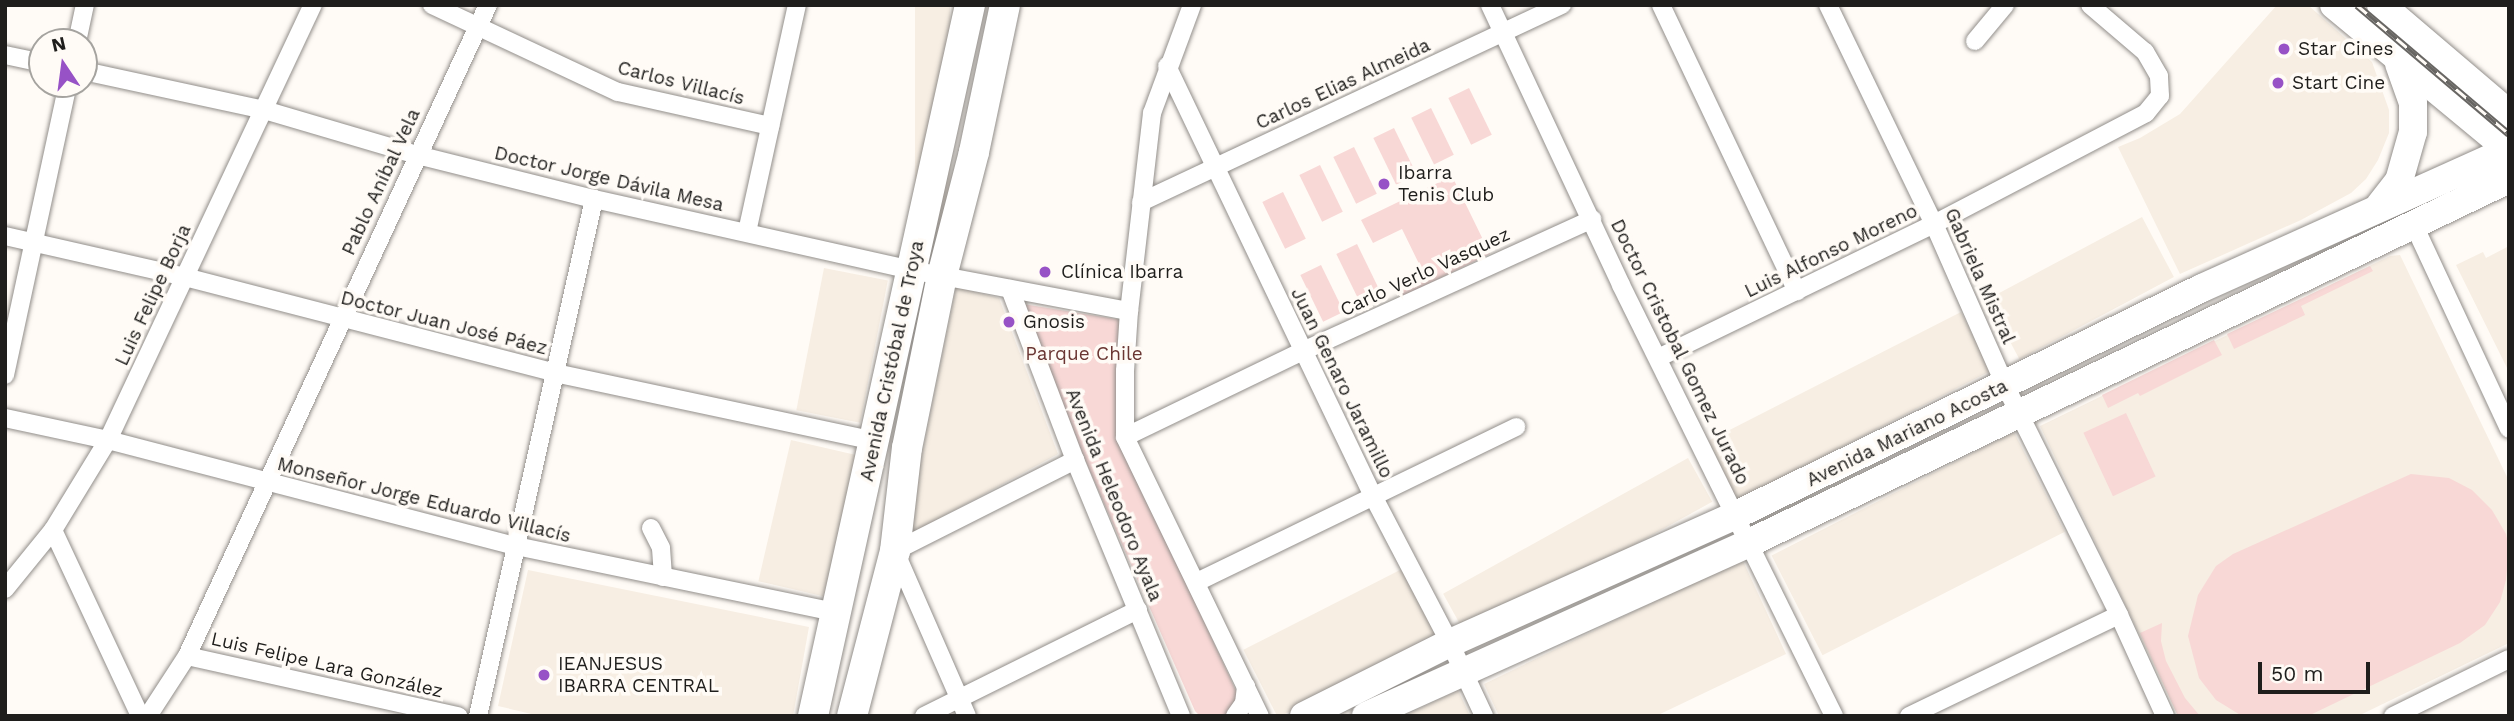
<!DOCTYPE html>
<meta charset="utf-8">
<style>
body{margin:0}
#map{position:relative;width:2514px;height:721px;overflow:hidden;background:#fffbf6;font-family:"Work Sans",sans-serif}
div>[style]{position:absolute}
.built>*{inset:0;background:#f7eee3;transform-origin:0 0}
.green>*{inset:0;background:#f8d8d6;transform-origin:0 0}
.roads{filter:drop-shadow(0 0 2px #928e8a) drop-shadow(0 0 2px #928e8a)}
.minor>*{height:18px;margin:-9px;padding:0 9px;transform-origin:9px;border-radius:9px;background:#fff}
.primary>*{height:28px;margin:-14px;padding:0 14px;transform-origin:14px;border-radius:14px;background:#fff}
.trunk>*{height:30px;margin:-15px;padding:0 15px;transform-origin:15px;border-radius:15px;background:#fff}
.rail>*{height:7px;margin-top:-3.5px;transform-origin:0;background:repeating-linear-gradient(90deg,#fffbf6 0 13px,#686663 0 26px);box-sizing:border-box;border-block:2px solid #686663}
.dots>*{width:19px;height:19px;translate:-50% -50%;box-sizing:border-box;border:4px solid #fffbf6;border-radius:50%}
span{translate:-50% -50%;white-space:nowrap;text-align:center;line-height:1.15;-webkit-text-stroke:7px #fffbf6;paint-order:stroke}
.poi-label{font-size:19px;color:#1f1e1c}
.left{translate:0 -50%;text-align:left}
.street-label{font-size:19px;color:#1f1e1c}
.park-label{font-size:19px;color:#6a3633}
.frame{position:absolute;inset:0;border:7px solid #1f1e1c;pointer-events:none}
.north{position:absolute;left:28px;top:28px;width:70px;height:70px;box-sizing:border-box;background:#fffbf6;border:2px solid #a5a39f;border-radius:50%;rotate:347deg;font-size:19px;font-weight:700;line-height:28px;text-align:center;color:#1f1e1c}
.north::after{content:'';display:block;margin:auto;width:24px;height:32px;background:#9752c6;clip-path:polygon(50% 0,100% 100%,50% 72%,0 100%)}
.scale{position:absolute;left:2258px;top:662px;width:112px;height:32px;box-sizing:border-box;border:4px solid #1f1e1c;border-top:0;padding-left:9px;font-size:21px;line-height:24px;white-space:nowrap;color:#1f1e1c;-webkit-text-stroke:5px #fffbf6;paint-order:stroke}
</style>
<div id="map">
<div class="built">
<div style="left:915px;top:5px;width:35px;height:241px"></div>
<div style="clip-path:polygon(2277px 5px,2308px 5px,2372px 62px,2389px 110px,2389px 133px,2378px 160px,2366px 179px,2351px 193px,2301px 220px,2180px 274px,2118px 147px,2140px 138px,2180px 114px)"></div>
<div style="left:2142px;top:217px;width:68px;height:175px;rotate:62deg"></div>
<div style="clip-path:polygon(2509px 246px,2509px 372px,2456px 265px,2483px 252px,2486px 258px)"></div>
<div style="clip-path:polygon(2400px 255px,2509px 481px,2509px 643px,2358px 716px,2178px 716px,2040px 426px,2390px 256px)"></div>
<div style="left:824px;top:268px;width:65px;height:145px;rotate:11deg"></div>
<div style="clip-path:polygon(956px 287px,999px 298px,1058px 454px,905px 537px)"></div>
<div style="left:1961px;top:312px;width:66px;height:285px;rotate:63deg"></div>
<div style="left:2014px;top:432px;width:112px;height:272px;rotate:63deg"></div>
<div style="left:791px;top:440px;width:70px;height:145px;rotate:13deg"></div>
<div style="left:1688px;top:458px;width:50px;height:280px;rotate:61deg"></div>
<div style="clip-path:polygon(1742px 559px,1786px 654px,1656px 716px,1499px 716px,1484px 684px)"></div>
<div style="left:1402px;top:569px;width:76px;height:178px;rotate:63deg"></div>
<div style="clip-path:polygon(528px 570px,809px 627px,793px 716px,540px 716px,498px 706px)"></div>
<div style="clip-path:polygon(1458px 690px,1470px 716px,1404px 716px)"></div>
</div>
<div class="green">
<div style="left:1469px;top:88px;width:52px;height:23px;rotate:64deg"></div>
<div style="left:1431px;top:108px;width:52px;height:22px;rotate:64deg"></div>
<div style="left:1394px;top:128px;width:52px;height:23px;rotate:64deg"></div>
<div style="left:1354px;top:147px;width:52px;height:23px;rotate:64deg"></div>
<div style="left:1320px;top:165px;width:52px;height:23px;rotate:64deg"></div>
<div style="clip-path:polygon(1452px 176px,1490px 254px,1401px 297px,1397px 288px,1424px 274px,1402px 229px,1373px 243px,1361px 220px)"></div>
<div style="left:1283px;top:192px;width:52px;height:23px;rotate:64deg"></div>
<div style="left:1357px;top:244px;width:52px;height:23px;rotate:64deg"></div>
<div style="left:1321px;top:265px;width:52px;height:23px;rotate:64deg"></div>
<div style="clip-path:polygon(2370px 266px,2373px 271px,2301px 306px,2305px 315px,2234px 349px,2227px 334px)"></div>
<div style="clip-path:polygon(1023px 304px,1122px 320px,1118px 435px,1238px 695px,1230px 716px,1200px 716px,1195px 711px,1085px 460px)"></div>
<div style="clip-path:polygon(2214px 340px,2222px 355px,2140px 396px,2138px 393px,2108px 408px,2102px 395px)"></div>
<div style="left:2126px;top:413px;width:70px;height:47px;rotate:65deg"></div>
<div style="clip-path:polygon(2411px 474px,2449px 478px,2472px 490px,2492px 510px,2506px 534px,2509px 547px,2506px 580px,2500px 602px,2485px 625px,2460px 643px,2308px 716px,2242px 716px,2216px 700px,2199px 678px,2188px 636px,2198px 595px,2216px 566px,2233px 554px)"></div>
<div style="clip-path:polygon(2162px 623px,2161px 641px,2166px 661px,2185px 698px,2200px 716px,2178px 716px,2140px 633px)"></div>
</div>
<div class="roads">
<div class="minor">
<div style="left:432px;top:5px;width:205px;rotate:25.1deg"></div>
<div style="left:618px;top:92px;width:156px;rotate:12.6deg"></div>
<div style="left:1192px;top:5px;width:115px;rotate:110.3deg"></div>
<div style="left:1152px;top:113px;width:199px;rotate:96.6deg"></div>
<div style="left:1129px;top:311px;width:60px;rotate:93.8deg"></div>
<div style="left:1125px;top:371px;width:66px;rotate:90deg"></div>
<div style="left:1125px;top:437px;width:310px;rotate:64.2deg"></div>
<div style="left:1490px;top:5px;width:309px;rotate:64.9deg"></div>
<div style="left:1621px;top:285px;width:481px;rotate:63.7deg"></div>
<div style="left:1661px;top:5px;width:317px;rotate:64.6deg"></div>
<div style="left:1828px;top:5px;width:243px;rotate:64.2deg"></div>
<div style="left:1934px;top:224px;width:176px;rotate:66.2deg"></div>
<div style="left:2005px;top:385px;width:257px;rotate:63.6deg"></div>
<div style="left:2119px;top:615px;width:111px;rotate:65.5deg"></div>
<div style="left:1975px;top:41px;width:47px;rotate:-50.2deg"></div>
<div style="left:77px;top:42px;width:38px;rotate:-78deg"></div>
<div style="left:5px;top:55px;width:38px;rotate:12deg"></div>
<div style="left:1167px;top:66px;width:477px;rotate:64.4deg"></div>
<div style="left:1373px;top:496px;width:166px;rotate:62.4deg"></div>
<div style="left:1450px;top:643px;width:81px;rotate:65deg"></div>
<div style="left:84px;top:71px;width:184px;rotate:12.2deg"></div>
<div style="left:264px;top:110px;width:159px;rotate:16.4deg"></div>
<div style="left:417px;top:155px;width:182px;rotate:14deg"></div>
<div style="left:594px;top:199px;width:325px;rotate:12.6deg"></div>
<div style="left:911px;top:270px;width:222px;rotate:10.7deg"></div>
<div style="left:1141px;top:202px;width:465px;rotate:-25.1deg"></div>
<div style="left:2413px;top:223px;width:227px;rotate:65deg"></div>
<div style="left:747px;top:232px;width:232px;rotate:-77.6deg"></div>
<div style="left:5px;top:236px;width:185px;rotate:12.8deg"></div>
<div style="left:185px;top:277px;width:382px;rotate:14.5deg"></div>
<div style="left:555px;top:373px;width:327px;rotate:12deg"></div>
<div style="left:1010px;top:289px;width:183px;rotate:69.2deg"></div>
<div style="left:1075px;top:460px;width:277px;rotate:67.5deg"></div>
<div style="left:1658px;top:358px;width:307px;rotate:-25.9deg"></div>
<div style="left:1934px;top:224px;width:239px;rotate:-27.6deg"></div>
<div style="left:2146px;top:113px;width:22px;rotate:-51deg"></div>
<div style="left:2160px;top:96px;width:20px;rotate:-93deg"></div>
<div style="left:2159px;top:76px;width:28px;rotate:-120deg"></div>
<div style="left:2145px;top:52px;width:72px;rotate:-139.5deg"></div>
<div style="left:5px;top:375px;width:298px;rotate:-77.8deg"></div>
<div style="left:5px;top:418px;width:105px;rotate:12.1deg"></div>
<div style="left:108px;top:440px;width:422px;rotate:14.6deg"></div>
<div style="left:516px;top:546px;width:326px;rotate:11.7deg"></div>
<div style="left:1125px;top:437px;width:198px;rotate:-25.8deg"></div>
<div style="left:1303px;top:351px;width:318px;rotate:-24.5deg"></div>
<div style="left:651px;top:528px;width:22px;rotate:63deg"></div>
<div style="left:661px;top:548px;width:29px;rotate:86deg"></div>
<div style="left:53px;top:530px;width:205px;rotate:64.9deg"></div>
<div style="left:1197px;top:582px;width:355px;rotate:-25.9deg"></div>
<div style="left:5px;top:589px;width:76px;rotate:-50.9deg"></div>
<div style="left:53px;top:530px;width:105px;rotate:-58.6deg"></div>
<div style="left:108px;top:440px;width:481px;rotate:-64.8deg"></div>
<div style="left:187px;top:656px;width:278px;rotate:12.5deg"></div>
<div style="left:148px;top:716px;width:72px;rotate:-57deg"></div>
<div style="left:187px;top:656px;width:717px;rotate:-65.19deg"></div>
<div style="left:478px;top:716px;width:530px;rotate:-77.35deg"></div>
<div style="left:924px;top:716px;width:239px;rotate:-26.4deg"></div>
<div style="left:967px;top:716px;width:180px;rotate:-113.6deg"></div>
<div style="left:895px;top:551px;width:202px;rotate:-26.8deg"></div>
<div style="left:1235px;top:716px;width:16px;rotate:-55deg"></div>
<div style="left:1244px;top:703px;width:17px;rotate:-83deg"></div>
<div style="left:1909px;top:716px;width:233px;rotate:-25.7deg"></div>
<div style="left:2393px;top:716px;width:129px;rotate:-26.2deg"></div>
</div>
<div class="primary">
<div style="left:2334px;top:5px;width:227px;rotate:39.6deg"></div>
<div style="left:2381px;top:5px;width:168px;rotate:40.4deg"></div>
<div style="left:2380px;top:205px;width:31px;rotate:-52deg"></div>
<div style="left:2399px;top:181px;width:51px;rotate:-74.1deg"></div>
<div style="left:2413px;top:132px;width:29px;rotate:-90deg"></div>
<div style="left:2413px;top:103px;width:41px;rotate:-109.7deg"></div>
<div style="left:1304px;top:716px;width:163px;rotate:-26.6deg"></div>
<div style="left:1450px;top:643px;width:313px;rotate:-24.1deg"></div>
<div style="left:1736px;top:515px;width:518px;rotate:-25.97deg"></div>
<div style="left:2202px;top:288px;width:337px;rotate:-24.2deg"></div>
<div style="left:1366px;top:716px;width:420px;rotate:-24.3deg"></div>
<div style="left:1749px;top:543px;width:843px;rotate:-25.59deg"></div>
</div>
<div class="trunk">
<div style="left:813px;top:716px;width:728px;rotate:-77.55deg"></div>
<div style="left:852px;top:716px;width:171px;rotate:-75.4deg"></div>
<div style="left:895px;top:551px;width:104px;rotate:-83.4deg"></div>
<div style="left:907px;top:448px;width:176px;rotate:-78.5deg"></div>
<div style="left:942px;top:276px;width:128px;rotate:-75.5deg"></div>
<div style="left:974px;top:152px;width:150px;rotate:-78.1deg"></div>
</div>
</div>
<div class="rail">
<div style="left:2357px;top:5px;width:199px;rotate:40.3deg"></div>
</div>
<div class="dots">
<div style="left:2284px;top:49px;background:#9752c6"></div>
<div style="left:2278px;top:83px;background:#9752c6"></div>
<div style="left:1384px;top:184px;background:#9752c6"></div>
<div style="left:1045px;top:272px;background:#9752c6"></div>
<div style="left:1009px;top:322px;background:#9752c6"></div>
<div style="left:544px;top:675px;background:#9752c6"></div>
</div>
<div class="poi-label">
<span class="left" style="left:2298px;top:49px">Star Cines</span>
<span class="left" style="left:2292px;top:83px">Start Cine</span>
<span class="left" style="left:1398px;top:184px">Ibarra<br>Tenis Club</span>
<span class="left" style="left:1061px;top:272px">Clínica Ibarra</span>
<span class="left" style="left:1023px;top:322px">Gnosis</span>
<span class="left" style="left:558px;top:675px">IEANJESUS<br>IBARRA CENTRAL</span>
</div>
<div class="street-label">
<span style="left:681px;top:83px;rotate:14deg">Carlos Villacís</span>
<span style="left:1343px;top:84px;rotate:-25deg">Carlos Elias Almeida</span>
<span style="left:609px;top:179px;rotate:13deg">Doctor Jorge Dávila Mesa</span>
<span style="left:381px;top:182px;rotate:-65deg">Pablo Aníbal Vela</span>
<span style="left:1831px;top:251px;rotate:-26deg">Luis Alfonso Moreno</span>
<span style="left:1425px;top:272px;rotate:-25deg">Carlo Verlo Vasquez</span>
<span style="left:1980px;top:276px;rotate:66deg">Gabriela Mistral</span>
<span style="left:153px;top:295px;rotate:-65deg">Luis Felipe Borja</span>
<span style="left:444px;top:323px;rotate:14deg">Doctor Juan José Páez</span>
<span style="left:1680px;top:352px;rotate:64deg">Doctor Cristobal Gomez Jurado</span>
<span style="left:892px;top:361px;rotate:-78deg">Avenida Cristóbal de Troya</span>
<span style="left:1342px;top:383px;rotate:64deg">Juan Genaro Jaramillo</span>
<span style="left:1907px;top:433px;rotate:-26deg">Avenida Mariano Acosta</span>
<span style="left:1114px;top:495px;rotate:68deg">Avenida Heleodoro Ayala</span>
<span style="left:424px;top:500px;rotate:14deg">Monseñor Jorge Eduardo Villacís</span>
<span style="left:327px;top:665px;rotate:13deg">Luis Felipe Lara González</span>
</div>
<div class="park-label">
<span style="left:1084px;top:354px">Parque Chile</span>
</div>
<div class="frame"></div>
<div class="north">N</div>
<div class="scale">50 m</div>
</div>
